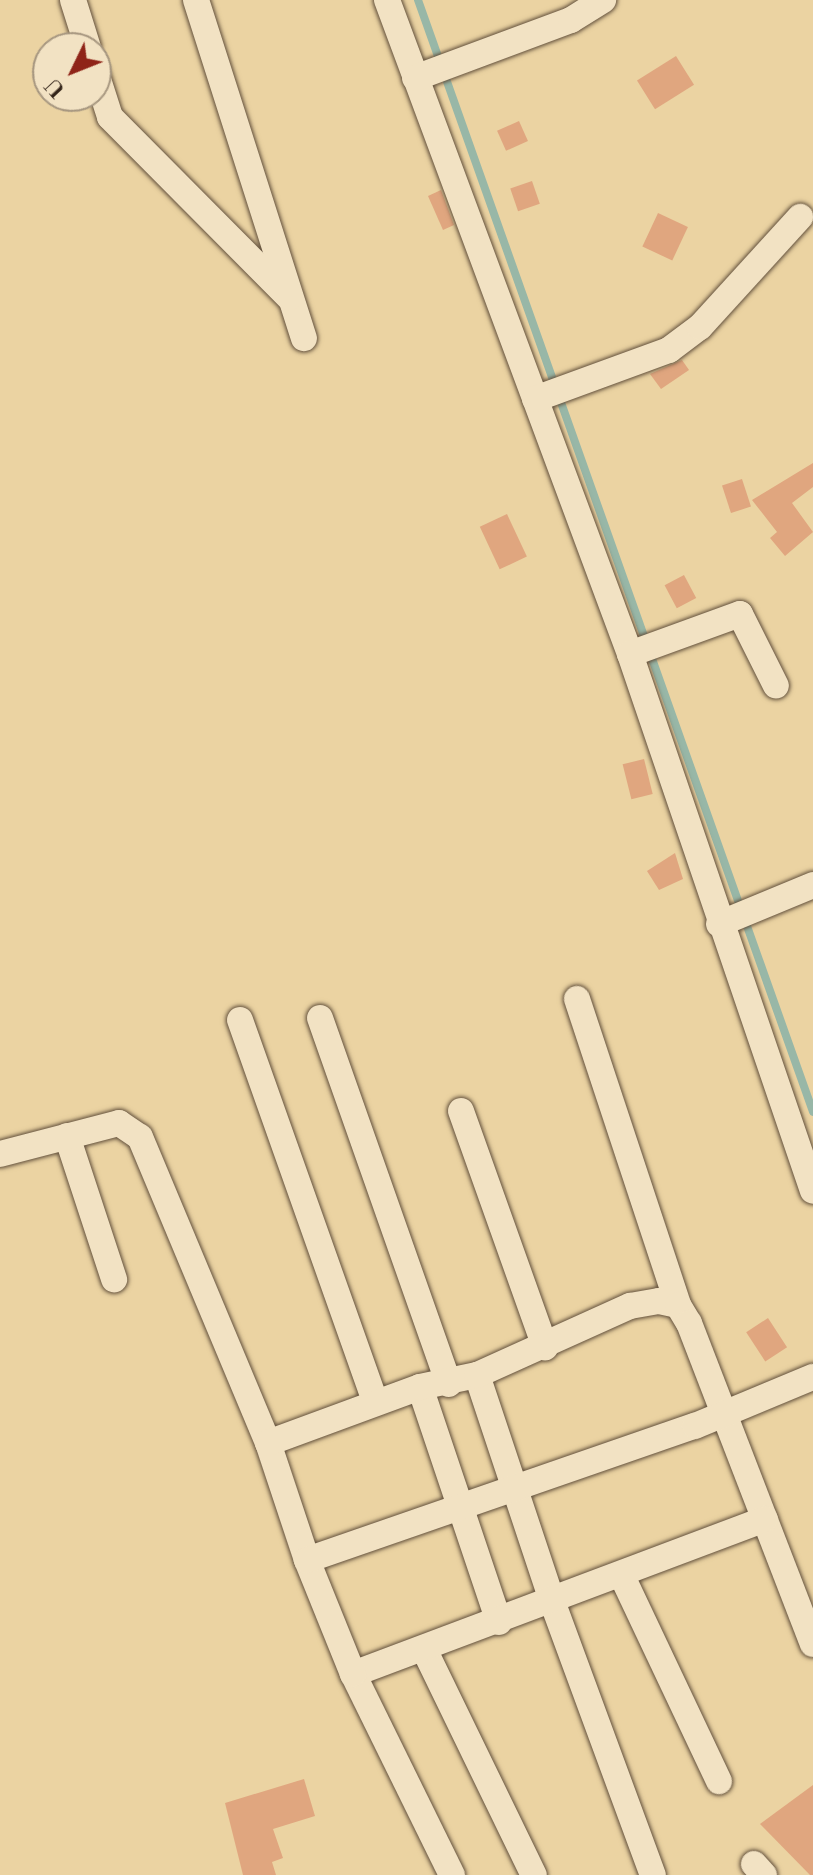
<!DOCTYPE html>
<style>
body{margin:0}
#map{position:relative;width:813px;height:1875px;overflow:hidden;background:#ebd3a2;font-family:"Libre Bodoni",serif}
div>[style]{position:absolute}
.stream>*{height:8px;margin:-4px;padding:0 4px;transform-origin:4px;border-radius:4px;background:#98b7a7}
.building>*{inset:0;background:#e0a67f;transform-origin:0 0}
.roads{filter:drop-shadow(0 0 2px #62503c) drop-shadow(0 0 2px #62503c)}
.minor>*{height:26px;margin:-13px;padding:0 13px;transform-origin:13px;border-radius:13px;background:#f2e2c3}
span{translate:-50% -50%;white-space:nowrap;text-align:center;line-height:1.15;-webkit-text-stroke:6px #f2e2c3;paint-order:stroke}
.north{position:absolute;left:32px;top:32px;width:80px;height:80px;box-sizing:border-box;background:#f2e2c3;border:2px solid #a6967f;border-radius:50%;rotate:227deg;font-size:22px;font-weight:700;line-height:32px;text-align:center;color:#34251a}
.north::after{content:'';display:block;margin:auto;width:28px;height:36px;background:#8f2418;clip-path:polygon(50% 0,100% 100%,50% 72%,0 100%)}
</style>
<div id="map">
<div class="stream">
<div style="left:418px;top:0;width:1180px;rotate:70.44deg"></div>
</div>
<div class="building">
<div style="left:676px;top:56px;width:34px;height:46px;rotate:58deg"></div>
<div style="left:519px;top:121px;width:22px;height:24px;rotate:66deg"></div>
<div style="left:532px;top:181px;width:24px;height:23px;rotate:71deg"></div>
<div style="clip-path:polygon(441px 190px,454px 225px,443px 230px,428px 196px)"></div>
<div style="left:658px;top:213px;width:33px;height:37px;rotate:25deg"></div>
<div style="clip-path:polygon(682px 360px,689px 370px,661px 389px,650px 374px)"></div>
<div style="clip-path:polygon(813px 463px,813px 487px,792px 503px,813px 532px,785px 556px,770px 538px,777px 532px,752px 500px)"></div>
<div style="left:742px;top:479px;width:29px;height:21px;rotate:72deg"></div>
<div style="left:507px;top:514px;width:47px;height:30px;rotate:65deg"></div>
<div style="left:684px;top:575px;width:26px;height:22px;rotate:62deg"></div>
<div style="left:644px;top:759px;width:36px;height:22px;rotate:76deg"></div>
<div style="clip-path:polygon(675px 853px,683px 879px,659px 890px,647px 871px)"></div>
<div style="left:768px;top:1318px;width:35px;height:26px;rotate:57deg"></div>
<div style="clip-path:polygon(304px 1779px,315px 1816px,273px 1829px,283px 1858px,272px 1862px,276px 1875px,243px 1875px,225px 1803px)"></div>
<div style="clip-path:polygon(813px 1785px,813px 1875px,810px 1875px,760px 1824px)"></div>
</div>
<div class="roads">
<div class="minor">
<div style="left:73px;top:0;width:50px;rotate:72.6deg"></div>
<div style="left:196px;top:0;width:355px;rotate:72.3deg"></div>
<div style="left:387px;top:0;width:698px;rotate:69.62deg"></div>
<div style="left:630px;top:654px;width:567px;rotate:71.18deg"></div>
<div style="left:96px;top:73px;width:46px;rotate:72.3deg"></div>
<div style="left:110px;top:117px;width:254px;rotate:45.2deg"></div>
<div style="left:415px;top:78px;width:166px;rotate:-20.4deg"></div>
<div style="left:571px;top:20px;width:38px;rotate:-32deg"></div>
<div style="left:535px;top:399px;width:143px;rotate:-20.1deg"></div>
<div style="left:669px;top:350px;width:39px;rotate:-37deg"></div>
<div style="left:700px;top:327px;width:149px;rotate:-47.7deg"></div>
<div style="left:630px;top:654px;width:117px;rotate:-20deg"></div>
<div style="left:740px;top:614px;width:80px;rotate:63.4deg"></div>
<div style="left:719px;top:924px;width:102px;rotate:-22.5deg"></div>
<div style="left:577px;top:999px;width:322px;rotate:71.7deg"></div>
<div style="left:320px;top:1018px;width:388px;rotate:70.6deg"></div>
<div style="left:240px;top:1020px;width:406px;rotate:70.5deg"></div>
<div style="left:461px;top:1111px;width:251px;rotate:70.4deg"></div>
<div style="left:67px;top:1136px;width:151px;rotate:71.8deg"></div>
<div style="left:0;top:1154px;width:123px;rotate:-14.6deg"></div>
<div style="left:119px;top:1123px;width:25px;rotate:34deg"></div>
<div style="left:140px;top:1137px;width:332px;rotate:67.3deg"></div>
<div style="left:477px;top:1375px;width:238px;rotate:71.6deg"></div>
<div style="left:552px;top:1601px;width:292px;rotate:69.8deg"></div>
<div style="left:420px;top:1387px;width:248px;rotate:71.4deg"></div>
<div style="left:307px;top:1560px;width:123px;rotate:-108.4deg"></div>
<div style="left:268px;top:1443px;width:162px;rotate:-20.2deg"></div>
<div style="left:420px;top:1387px;width:58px;rotate:-11.9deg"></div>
<div style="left:477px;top:1375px;width:168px;rotate:-24.3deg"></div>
<div style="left:630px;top:1306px;width:29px;rotate:-10deg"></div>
<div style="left:659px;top:1301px;width:19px;rotate:12deg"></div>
<div style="left:678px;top:1305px;width:21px;rotate:59deg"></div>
<div style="left:689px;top:1323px;width:344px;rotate:68.9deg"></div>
<div style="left:622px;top:1576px;width:227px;rotate:64.7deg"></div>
<div style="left:425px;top:1651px;width:249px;rotate:64.1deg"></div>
<div style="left:353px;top:1674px;width:440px;rotate:-20.6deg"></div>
<div style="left:754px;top:1864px;width:15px;rotate:48deg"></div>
<div style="left:452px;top:1875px;width:224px;rotate:-116.2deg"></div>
<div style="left:353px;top:1674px;width:123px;rotate:-112deg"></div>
<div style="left:307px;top:1560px;width:410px;rotate:-19.1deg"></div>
<div style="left:695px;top:1426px;width:128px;rotate:-22.6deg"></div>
</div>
</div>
<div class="north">U</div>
</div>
